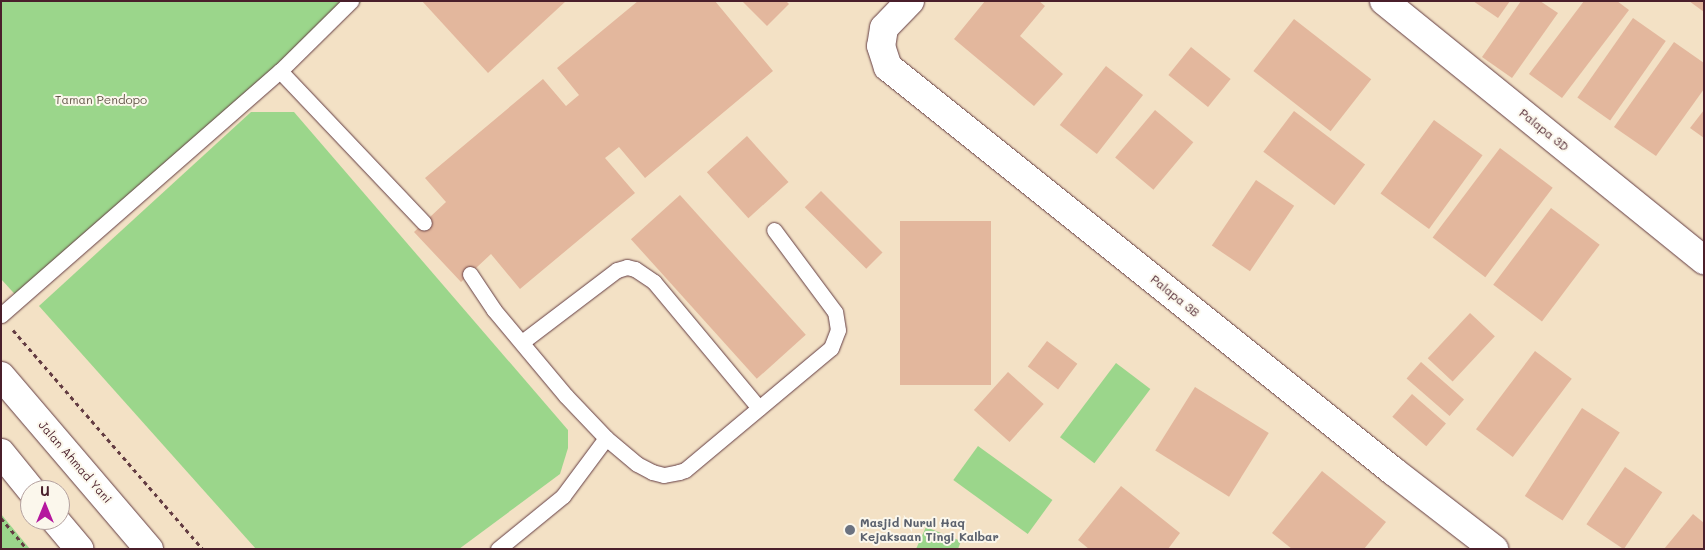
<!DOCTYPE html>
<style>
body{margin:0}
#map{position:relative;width:1705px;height:550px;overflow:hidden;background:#f3e1c5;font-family:Mali,sans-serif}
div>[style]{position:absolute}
.green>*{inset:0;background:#9bd68b;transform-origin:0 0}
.building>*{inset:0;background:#e3b79d;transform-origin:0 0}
.path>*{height:3px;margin-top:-1.5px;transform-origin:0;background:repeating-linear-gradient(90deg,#633c42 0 4px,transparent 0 8px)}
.roads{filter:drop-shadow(0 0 1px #633c42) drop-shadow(0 0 1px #633c42)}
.service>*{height:15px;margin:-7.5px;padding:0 7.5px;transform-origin:7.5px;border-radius:7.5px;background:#fff}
.minor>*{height:28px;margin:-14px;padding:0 14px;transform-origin:14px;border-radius:14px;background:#fff}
.trunk>*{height:28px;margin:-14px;padding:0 14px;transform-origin:14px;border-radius:14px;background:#fff}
.dots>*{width:14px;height:14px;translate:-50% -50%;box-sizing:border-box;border:2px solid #fbf7ec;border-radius:50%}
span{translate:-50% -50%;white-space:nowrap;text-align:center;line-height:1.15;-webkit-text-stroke:4px #fbf7ec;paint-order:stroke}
.park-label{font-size:12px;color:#625648}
.street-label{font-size:12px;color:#4a1f2b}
.worship-label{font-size:12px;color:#5b616d;font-weight:700}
.left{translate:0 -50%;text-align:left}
.frame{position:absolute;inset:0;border:2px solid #4a1f2b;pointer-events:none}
.north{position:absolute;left:20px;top:480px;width:50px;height:50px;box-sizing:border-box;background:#fbf7ec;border:1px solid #b4a19f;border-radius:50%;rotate:0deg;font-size:14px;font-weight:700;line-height:20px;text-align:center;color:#4a1f2b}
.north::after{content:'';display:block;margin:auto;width:18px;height:22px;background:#b5179e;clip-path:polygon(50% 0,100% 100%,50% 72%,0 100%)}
</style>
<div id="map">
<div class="green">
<div style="clip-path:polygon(1px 1px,362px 1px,22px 302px,1px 279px)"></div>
<div style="clip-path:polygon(251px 112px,294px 112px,568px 430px,568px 448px,560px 474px,459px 549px,256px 549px,39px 306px)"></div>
<div style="left:1116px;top:363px;width:43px;height:93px;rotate:37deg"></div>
<div style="left:978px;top:446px;width:92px;height:42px;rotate:36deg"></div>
<div style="clip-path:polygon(1px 514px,30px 549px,1px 549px)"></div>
<div style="clip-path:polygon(926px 527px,961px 541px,958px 549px,916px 549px)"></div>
</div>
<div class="building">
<div style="clip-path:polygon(422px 1px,566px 1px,488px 73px)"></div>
<div style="clip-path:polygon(638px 1px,715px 1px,773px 71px,645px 178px,619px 147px,605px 158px,635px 193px,520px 289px,491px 254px,461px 282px,414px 232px,446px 202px,425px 178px,543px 79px,566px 106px,579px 95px,557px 68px)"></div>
<div style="clip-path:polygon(742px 1px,786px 1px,789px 4px,767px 26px)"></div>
<div style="clip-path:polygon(985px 1px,1039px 1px,1045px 6px,1020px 36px,1063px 74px,1034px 106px,954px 39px)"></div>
<div style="clip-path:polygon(1473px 1px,1510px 1px,1498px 18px)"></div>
<div style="clip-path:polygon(1521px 1px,1540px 1px,1558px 13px,1512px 78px,1482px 57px)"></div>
<div style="clip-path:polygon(1584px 1px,1617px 1px,1629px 10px,1562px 98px,1529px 74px)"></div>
<div style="clip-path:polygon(1689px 1px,1704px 1px,1704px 12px)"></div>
<div style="left:1633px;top:18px;width:40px;height:97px;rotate:35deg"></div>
<div style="left:1294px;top:19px;width:98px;height:66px;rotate:38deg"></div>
<div style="clip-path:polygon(1674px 42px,1704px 63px,1704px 89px,1656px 156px,1614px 127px)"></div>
<div style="left:1191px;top:47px;width:51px;height:36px;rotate:39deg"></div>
<div style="left:1106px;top:66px;width:47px;height:75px;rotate:38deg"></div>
<div style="left:1155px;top:110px;width:50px;height:62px;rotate:40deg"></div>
<div style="clip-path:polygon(1704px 110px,1704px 138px,1690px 128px)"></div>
<div style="left:1294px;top:111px;width:89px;height:51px;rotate:37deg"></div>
<div style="left:1434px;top:120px;width:60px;height:91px;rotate:36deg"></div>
<div style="left:747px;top:136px;width:62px;height:54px;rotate:48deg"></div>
<div style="left:1500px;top:148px;width:66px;height:112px;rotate:37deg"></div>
<div style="left:1256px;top:180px;width:46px;height:79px;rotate:34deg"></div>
<div style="left:821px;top:191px;width:87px;height:23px;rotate:45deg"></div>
<div style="left:680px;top:195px;width:188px;height:66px;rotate:48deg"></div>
<div style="left:1551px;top:208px;width:61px;height:96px;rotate:37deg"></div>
<div style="left:991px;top:221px;width:164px;height:91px;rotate:90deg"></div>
<div style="left:1470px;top:313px;width:34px;height:62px;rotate:43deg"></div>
<div style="left:1047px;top:341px;width:38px;height:32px;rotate:37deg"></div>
<div style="left:1535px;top:351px;width:46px;height:98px;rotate:37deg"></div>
<div style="left:1421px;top:362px;width:57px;height:22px;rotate:41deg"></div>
<div style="left:1008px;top:372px;width:48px;height:51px;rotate:42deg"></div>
<div style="left:1195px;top:387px;width:87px;height:75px;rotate:32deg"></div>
<div style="left:1412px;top:394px;width:45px;height:30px;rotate:41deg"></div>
<div style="left:1582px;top:408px;width:45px;height:105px;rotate:33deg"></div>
<div style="left:1625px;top:467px;width:45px;height:69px;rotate:34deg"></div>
<div style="clip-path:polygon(1322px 471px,1386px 522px,1364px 549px,1292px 549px,1272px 533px)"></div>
<div style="clip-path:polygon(1121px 486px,1180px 533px,1168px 549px,1089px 549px,1078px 540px)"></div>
<div style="clip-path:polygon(1693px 514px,1704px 523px,1704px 549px,1664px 549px)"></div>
</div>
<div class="path">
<div style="left:13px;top:330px;width:290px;rotate:49.1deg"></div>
<div style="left:1px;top:518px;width:40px;rotate:50deg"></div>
</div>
<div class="roads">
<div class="service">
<div style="left:280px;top:71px;width:209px;rotate:46.5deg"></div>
<div style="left:470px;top:274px;width:43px;rotate:56.3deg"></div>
<div style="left:494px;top:310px;width:112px;rotate:50.1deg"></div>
<div style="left:566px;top:396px;width:58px;rotate:46.4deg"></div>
<div style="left:606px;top:438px;width:72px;rotate:126.6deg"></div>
<div style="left:563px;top:496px;width:84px;rotate:140.8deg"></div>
<div style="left:1px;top:315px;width:371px;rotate:-41.2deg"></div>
<div style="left:280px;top:71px;width:100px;rotate:-44.6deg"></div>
<div style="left:522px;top:342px;width:119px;rotate:-37.2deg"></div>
<div style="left:617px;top:270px;width:10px;rotate:-17deg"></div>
<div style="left:627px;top:267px;width:8px;rotate:14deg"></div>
<div style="left:635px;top:269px;width:23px;rotate:34deg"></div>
<div style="left:654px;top:282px;width:164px;rotate:50.2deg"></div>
<div style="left:606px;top:438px;width:40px;rotate:40deg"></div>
<div style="left:637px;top:464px;width:17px;rotate:28deg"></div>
<div style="left:652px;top:472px;width:12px;rotate:14deg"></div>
<div style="left:664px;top:475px;width:15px;rotate:-11deg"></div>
<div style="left:679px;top:472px;width:6px;rotate:-18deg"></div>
<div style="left:685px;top:470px;width:190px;rotate:-39.9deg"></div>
<div style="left:831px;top:348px;width:19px;rotate:-69deg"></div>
<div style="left:838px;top:330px;width:18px;rotate:-99deg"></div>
<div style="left:835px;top:312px;width:102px;rotate:-126.6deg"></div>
</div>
<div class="minor">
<div style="left:910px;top:1px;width:37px;rotate:134deg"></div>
<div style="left:884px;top:28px;width:18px;rotate:99deg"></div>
<div style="left:881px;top:46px;width:22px;rotate:72deg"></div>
<div style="left:888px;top:67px;width:647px;rotate:38.66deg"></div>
<div style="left:1393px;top:471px;width:128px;rotate:37.7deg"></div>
<div style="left:1384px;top:1px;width:412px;rotate:39deg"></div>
</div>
<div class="trunk">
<div style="left:1px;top:376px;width:228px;rotate:49.5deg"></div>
<div style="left:1px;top:453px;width:48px;rotate:51deg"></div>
<div style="left:55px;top:520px;width:38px;rotate:50deg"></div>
</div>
</div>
<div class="dots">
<div style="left:850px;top:530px;background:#6b7280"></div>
</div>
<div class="park-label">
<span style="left:101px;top:100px">Taman Pendopo</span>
</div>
<div class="street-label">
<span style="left:1544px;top:130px;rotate:39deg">Palapa 3D</span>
<span style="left:1175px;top:296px;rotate:39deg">Palapa 3B</span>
<span style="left:75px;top:462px;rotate:49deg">Jalan Ahmad Yani</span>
</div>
<div class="worship-label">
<span class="left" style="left:860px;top:530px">Masjid Nurul Haq<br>Kejaksaan Tingi Kalbar</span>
</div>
<div class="frame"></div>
<div class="north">U</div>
</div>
